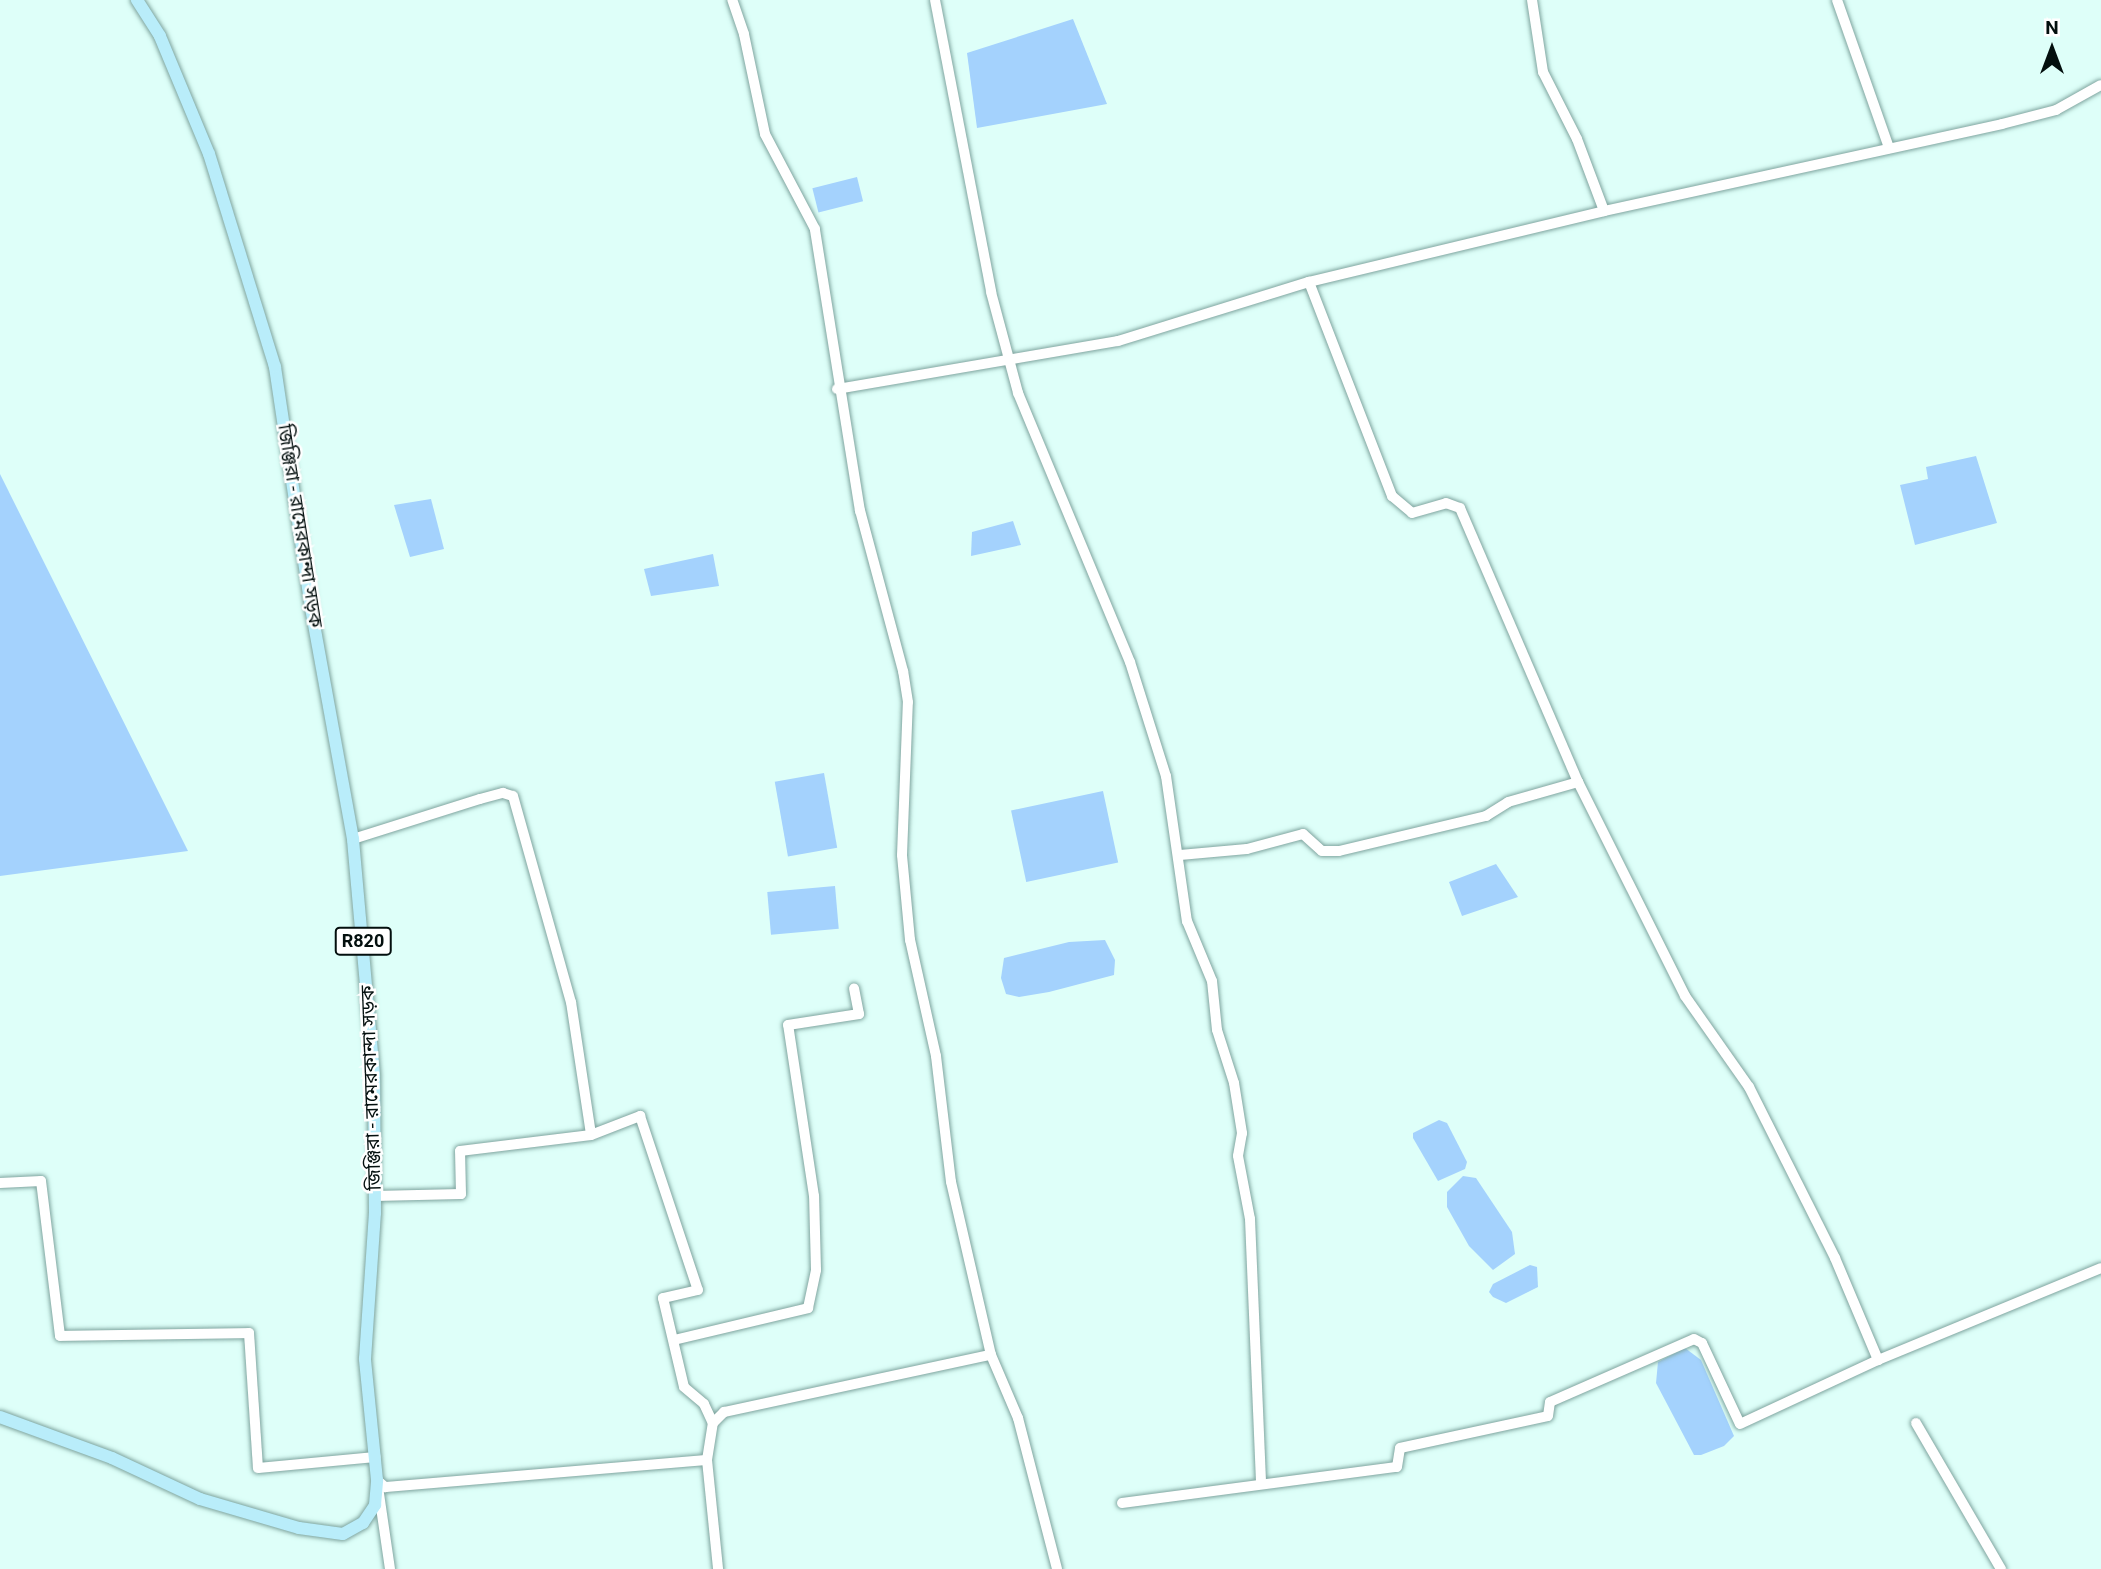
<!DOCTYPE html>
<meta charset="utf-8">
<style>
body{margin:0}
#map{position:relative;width:2101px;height:1569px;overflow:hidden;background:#defff9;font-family:Roboto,"Noto Sans Bengali",sans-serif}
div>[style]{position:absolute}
.water>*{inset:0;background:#a4d2fd;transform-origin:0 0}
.roads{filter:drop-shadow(0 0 2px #7fa59f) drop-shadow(0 0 2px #7fa59f)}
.minor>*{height:10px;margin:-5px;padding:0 5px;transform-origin:5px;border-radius:5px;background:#fff}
.major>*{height:12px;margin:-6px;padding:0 6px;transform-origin:6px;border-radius:6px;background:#b9edfa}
span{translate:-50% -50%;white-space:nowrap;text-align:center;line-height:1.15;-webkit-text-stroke:5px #fff;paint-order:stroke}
.shield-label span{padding:2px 5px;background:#fff;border:2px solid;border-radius:5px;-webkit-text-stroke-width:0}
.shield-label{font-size:18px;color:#030f0e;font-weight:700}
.street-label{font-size:19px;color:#030f0e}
.north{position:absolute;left:2017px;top:14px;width:70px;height:70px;-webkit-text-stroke:5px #fff;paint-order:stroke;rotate:0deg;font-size:19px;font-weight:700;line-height:28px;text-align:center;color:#030f0e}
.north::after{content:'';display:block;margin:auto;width:24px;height:32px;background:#030f0e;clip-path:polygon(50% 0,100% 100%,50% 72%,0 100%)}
</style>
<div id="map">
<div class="water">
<div style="clip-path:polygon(1073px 19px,1107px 104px,977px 128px,967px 53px)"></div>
<div style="left:857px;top:177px;width:25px;height:46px;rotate:76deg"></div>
<div style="clip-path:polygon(1976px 456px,1997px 523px,1915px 545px,1900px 485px,1928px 479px,1926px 467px)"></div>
<div style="clip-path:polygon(0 474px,188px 851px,0 876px)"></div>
<div style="clip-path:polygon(431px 499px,444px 549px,410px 557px,394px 505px)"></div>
<div style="clip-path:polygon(1013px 521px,1021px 545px,971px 556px,972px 532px)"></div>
<div style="clip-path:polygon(713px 554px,719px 586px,651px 596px,644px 569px)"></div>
<div style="left:824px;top:773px;width:76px;height:50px;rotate:80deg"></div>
<div style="left:1103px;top:791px;width:73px;height:94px;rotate:78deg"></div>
<div style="clip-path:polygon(1496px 864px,1518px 897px,1462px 916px,1449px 882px)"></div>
<div style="left:835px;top:886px;width:43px;height:68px;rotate:85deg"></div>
<div style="clip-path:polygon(1105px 940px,1115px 960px,1114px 975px,1049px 992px,1019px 997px,1006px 994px,1001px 978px,1004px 958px,1069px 942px)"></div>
<div style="clip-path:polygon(1439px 1120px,1447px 1123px,1467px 1162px,1465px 1169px,1438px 1181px,1413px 1138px,1413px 1133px)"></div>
<div style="clip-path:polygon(1463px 1176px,1476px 1178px,1512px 1232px,1515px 1254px,1493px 1270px,1469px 1246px,1447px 1207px,1447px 1192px)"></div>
<div style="clip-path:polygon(1530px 1265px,1537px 1267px,1538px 1287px,1506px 1303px,1493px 1297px,1489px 1292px,1493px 1284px)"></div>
<div style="clip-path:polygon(1685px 1348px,1701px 1360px,1734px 1436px,1724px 1446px,1701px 1455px,1694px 1455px,1656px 1383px,1658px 1362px)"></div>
</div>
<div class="roads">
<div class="minor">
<div style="left:935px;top:0;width:297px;rotate:79.1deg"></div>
<div style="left:991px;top:292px;width:105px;rotate:75deg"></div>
<div style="left:1018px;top:393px;width:291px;rotate:67.4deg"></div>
<div style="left:1130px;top:662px;width:120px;rotate:72.5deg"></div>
<div style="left:1166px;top:776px;width:147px;rotate:81.8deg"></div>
<div style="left:1187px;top:921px;width:65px;rotate:67.4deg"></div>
<div style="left:1212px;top:981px;width:49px;rotate:84.2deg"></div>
<div style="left:1217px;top:1030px;width:56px;rotate:72.2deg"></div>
<div style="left:1234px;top:1083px;width:51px;rotate:80.9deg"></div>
<div style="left:1242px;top:1133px;width:23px;rotate:100deg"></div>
<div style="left:1238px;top:1156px;width:64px;rotate:79.2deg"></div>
<div style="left:1250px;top:1219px;width:263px;rotate:87.6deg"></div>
<div style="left:1532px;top:0;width:73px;rotate:81.3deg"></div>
<div style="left:1543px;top:72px;width:75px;rotate:63.1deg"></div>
<div style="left:1577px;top:139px;width:77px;rotate:69.4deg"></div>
<div style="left:1837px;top:0;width:157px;rotate:70.6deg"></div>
<div style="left:1309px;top:282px;width:230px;rotate:68.8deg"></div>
<div style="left:1392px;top:496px;width:26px;rotate:40deg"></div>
<div style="left:1412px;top:513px;width:35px;rotate:-16deg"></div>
<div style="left:1446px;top:503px;width:15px;rotate:20deg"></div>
<div style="left:1460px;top:508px;width:298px;rotate:66.7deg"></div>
<div style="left:1578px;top:782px;width:239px;rotate:63.4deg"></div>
<div style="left:1685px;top:996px;width:111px;rotate:54.9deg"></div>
<div style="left:1749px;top:1087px;width:191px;rotate:63.3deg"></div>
<div style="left:1835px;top:1258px;width:111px;rotate:67.1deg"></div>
<div style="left:1878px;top:1360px;width:241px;rotate:-22.4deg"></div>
<div style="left:837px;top:389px;width:285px;rotate:-9.7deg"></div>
<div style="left:1118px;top:341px;width:200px;rotate:-17.2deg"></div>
<div style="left:1309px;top:282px;width:303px;rotate:-13.5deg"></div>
<div style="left:1604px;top:211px;width:407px;rotate:-12.3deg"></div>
<div style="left:2002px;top:124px;width:56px;rotate:-14.5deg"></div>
<div style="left:2056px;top:110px;width:51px;rotate:-29.1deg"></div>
<div style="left:353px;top:839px;width:133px;rotate:-17.5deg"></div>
<div style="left:480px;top:799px;width:24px;rotate:-15deg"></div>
<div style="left:503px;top:793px;width:10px;rotate:17deg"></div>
<div style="left:513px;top:796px;width:214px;rotate:74.3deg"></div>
<div style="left:571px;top:1002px;width:134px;rotate:81.4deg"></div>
<div style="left:591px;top:1135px;width:53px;rotate:-21.2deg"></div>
<div style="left:640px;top:1116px;width:183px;rotate:71.6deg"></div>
<div style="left:698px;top:1290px;width:36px;rotate:167deg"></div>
<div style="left:663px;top:1298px;width:91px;rotate:76.7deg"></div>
<div style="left:684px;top:1387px;width:26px;rotate:40deg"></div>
<div style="left:704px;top:1404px;width:21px;rotate:65deg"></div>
<div style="left:1180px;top:855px;width:67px;rotate:-5.1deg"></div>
<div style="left:1247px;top:849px;width:58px;rotate:-15deg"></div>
<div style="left:1303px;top:834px;width:25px;rotate:42deg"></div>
<div style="left:1322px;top:851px;width:17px"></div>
<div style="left:1339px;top:851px;width:151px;rotate:-13.4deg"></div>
<div style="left:1486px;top:816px;width:26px;rotate:-32deg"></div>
<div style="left:1508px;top:802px;width:73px;rotate:-15.9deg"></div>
<div style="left:0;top:1183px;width:41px;rotate:-2.8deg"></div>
<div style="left:41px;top:1181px;width:156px;rotate:83deg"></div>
<div style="left:60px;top:1336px;width:189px;rotate:-0.9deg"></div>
<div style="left:249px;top:1333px;width:135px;rotate:86.2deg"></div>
<div style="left:258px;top:1468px;width:118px;rotate:-5.4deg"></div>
<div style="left:375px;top:1196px;width:86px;rotate:-1.3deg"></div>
<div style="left:461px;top:1194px;width:43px;rotate:-91.3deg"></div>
<div style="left:460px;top:1151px;width:132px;rotate:-7deg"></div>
<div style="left:674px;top:1340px;width:138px;rotate:-13.4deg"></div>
<div style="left:808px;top:1308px;width:39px;rotate:-78deg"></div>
<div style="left:816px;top:1270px;width:74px;rotate:-91.5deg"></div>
<div style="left:814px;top:1196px;width:173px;rotate:-98.6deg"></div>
<div style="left:788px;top:1025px;width:72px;rotate:-8.8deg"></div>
<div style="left:859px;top:1014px;width:26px;rotate:-101deg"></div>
<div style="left:991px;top:1355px;width:69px;rotate:66.8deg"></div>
<div style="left:1018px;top:1418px;width:156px;rotate:75.5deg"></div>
<div style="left:1916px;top:1423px;width:169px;rotate:59.8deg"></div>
<div style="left:707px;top:1460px;width:110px;rotate:84.2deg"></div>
<div style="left:1122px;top:1503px;width:277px;rotate:-7.5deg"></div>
<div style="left:1397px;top:1467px;width:19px;rotate:-81deg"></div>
<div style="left:1400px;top:1448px;width:151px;rotate:-12.2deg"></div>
<div style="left:1548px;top:1416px;width:14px;rotate:-82deg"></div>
<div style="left:1550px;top:1402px;width:157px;rotate:-23.6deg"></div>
<div style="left:1694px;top:1339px;width:9px;rotate:27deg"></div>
<div style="left:1702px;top:1343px;width:89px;rotate:64.9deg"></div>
<div style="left:1740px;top:1424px;width:152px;rotate:-24.9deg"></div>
<div style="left:390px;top:1569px;width:90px;rotate:-98.3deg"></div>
<div style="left:377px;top:1480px;width:11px;rotate:41deg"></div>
<div style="left:385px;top:1487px;width:323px;rotate:-4.8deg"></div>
<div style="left:707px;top:1460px;width:37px;rotate:-81deg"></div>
<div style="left:713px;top:1423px;width:16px;rotate:-45deg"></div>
<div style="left:724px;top:1412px;width:273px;rotate:-12.1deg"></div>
<div style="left:991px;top:1355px;width:178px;rotate:-103deg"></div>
<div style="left:951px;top:1182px;width:127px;rotate:-96.8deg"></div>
<div style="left:936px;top:1056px;width:119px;rotate:-102.6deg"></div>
<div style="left:910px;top:940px;width:85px;rotate:-95.4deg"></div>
<div style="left:902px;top:855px;width:153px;rotate:-87.8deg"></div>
<div style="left:908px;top:702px;width:31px;rotate:-99deg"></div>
<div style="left:903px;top:671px;width:166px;rotate:-105deg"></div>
<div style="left:860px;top:511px;width:286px;rotate:-99.1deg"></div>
<div style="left:815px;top:229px;width:107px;rotate:-117.8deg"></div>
<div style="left:765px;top:134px;width:102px;rotate:-101.9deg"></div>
<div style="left:744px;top:34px;width:36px;rotate:-109deg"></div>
</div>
<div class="major">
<div style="left:0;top:1417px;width:119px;rotate:20.1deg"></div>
<div style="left:112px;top:1458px;width:97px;rotate:25deg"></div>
<div style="left:200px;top:1499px;width:103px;rotate:16.3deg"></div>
<div style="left:299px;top:1528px;width:44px;rotate:7.8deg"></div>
<div style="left:343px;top:1534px;width:23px;rotate:-29deg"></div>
<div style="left:363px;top:1523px;width:22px;rotate:-56deg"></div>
<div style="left:375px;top:1505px;width:25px;rotate:-85deg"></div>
<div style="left:377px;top:1480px;width:122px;rotate:-95.7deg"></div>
<div style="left:365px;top:1359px;width:146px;rotate:-86.1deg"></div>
<div style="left:375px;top:1213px;width:138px;rotate:-90.4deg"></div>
<div style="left:374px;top:1075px;width:237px;rotate:-95.1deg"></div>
<div style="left:353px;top:839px;width:235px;rotate:-100.3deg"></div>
<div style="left:311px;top:608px;width:244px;rotate:-98.5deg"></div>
<div style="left:275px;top:367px;width:223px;rotate:-107.2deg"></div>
<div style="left:209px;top:154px;width:128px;rotate:-112.6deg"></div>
<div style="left:160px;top:36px;width:43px;rotate:-122.6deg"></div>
</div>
</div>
<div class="shield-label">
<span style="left:363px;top:941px">R820</span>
</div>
<div class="street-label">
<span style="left:300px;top:526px;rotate:81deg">জিঞ্জিরা - রামেরকান্দা সড়ক</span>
<span style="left:371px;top:1088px;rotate:-92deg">জিঞ্জিরা - রামেরকান্দা সড়ক</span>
</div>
<div class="north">N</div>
</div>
